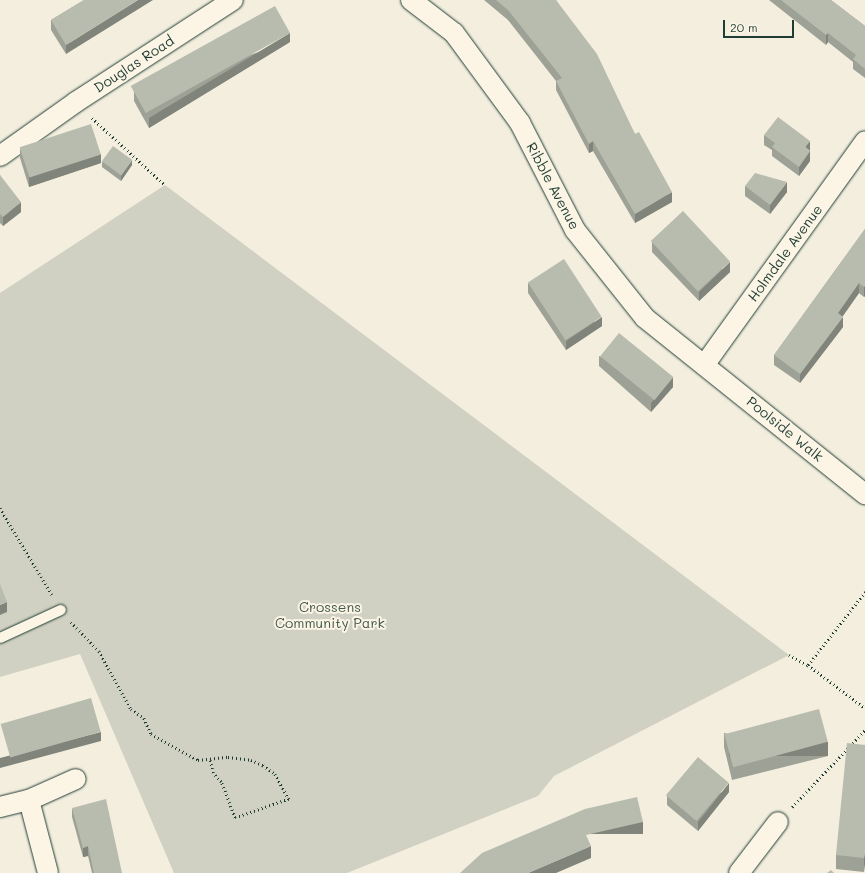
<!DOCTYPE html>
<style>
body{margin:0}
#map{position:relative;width:865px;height:873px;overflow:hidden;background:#f3eede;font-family:Mali,sans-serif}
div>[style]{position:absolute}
.green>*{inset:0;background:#d0d1c2}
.path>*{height:2.5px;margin-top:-1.25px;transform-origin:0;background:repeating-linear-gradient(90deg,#1f3d34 0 1px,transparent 0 4px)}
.roads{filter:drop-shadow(0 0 1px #1f3d34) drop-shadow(0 0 1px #1f3d34)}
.lane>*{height:10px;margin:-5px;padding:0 5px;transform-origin:5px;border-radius:5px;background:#fcf5e5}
.street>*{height:20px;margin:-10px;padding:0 10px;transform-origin:10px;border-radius:10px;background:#fcf5e5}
.wall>*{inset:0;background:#9ea296}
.shaded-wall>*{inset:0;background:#81847a;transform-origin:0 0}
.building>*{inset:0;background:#b8bcae;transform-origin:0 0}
span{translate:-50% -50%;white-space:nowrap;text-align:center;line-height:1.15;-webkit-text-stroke:4px #fcf5e5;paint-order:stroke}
.street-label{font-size:14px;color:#1f3d34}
.park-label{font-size:14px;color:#425b50}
.scale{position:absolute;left:723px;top:20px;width:71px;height:18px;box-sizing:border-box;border:2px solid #1f3d34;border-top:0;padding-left:5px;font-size:12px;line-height:14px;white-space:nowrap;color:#1f3d34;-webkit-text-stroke:3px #fcf5e5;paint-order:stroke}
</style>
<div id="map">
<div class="green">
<div style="clip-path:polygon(165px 185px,789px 655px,554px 776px,538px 796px,347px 873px,174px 873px,80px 654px,0 677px,0 293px)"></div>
</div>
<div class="path">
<div style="left:92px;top:118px;width:99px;rotate:42.5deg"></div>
<div style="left:0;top:508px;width:101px;rotate:59.1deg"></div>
<div style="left:71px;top:622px;width:40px;rotate:46deg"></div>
<div style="left:99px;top:651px;width:66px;rotate:61.1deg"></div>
<div style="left:131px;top:709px;width:16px;rotate:35deg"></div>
<div style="left:144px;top:718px;width:17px;rotate:66deg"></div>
<div style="left:151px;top:734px;width:54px;rotate:29deg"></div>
<div style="left:198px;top:760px;width:30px;rotate:-6deg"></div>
<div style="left:228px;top:757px;width:23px;rotate:7deg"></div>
<div style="left:251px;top:760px;width:13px;rotate:23deg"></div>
<div style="left:263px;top:765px;width:15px;rotate:37deg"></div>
<div style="left:275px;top:774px;width:29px;rotate:61deg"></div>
<div style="left:289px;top:799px;width:57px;rotate:160.6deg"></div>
<div style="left:235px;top:818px;width:39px;rotate:-111deg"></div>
<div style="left:221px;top:782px;width:12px;rotate:-132deg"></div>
<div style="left:213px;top:773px;width:13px;rotate:-103deg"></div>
<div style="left:789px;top:655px;width:21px;rotate:28deg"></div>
<div style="left:808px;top:665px;width:71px;rotate:37deg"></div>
<div style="left:808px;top:665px;width:93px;rotate:-52deg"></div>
<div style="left:792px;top:807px;width:106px;rotate:-46.5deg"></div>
</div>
<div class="roads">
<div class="lane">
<div style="left:0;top:638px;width:67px;rotate:-24.7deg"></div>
</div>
<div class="street">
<div style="left:411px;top:0;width:54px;rotate:37.5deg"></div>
<div style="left:454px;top:33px;width:112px;rotate:53.7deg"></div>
<div style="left:520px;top:123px;width:120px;rotate:62.8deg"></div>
<div style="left:575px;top:230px;width:112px;rotate:51.5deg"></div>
<div style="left:645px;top:318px;width:282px;rotate:38.7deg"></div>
<div style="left:0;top:156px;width:93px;rotate:-35.4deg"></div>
<div style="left:76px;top:102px;width:187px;rotate:-33deg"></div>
<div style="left:705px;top:364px;width:274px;rotate:-54.3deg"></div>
<div style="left:29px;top:800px;width:75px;rotate:75.4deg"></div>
<div style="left:0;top:807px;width:30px;rotate:-14deg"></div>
<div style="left:29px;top:800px;width:51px;rotate:-24.1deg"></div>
<div style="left:739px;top:873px;width:64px;rotate:-52.6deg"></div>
</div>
</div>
<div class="wall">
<div style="clip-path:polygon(84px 0,66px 54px,51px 30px,51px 20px)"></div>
<div style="clip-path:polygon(484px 0,556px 0,635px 134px,672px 202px,635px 223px,593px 151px,589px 153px,556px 90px,556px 81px,508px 20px)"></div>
<div style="clip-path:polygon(769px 0,831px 0,865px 26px,865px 78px,853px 69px,853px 62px,828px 42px,826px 45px)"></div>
<div style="clip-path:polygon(290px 42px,149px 128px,134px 101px,134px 92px)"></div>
<div style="clip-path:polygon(764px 135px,810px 151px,810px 161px,799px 176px,772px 156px,772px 150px,764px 145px)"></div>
<div style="clip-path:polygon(20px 149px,101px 163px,29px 187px,20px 158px)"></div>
<div style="clip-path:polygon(102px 162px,132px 165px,121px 181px,102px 167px)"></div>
<div style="clip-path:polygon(0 175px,21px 212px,3px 226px,0 223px)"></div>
<div style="clip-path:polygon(745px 186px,787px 192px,770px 214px,745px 196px)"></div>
<div style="clip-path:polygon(865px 229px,865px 296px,864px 297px,859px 293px,842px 317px,843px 327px,800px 383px,774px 365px,774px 355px)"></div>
<div style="clip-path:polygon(652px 242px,730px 272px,699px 301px,652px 252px)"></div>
<div style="clip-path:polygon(528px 283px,602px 326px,566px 350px,528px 293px)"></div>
<div style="clip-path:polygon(599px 356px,673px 387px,651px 412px,599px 366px)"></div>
<div style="clip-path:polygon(724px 733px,828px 756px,732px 780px,724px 747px)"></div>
<div style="clip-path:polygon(865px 745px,864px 872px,836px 869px,836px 855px)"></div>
<div style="clip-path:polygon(729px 792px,698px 831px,667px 805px,667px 796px)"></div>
<div style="clip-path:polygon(72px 808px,122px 873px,92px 873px,88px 856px,83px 857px,72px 817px)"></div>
</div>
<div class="shaded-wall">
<div style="clip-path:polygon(138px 0,153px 0,66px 54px,66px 45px)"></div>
<div style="clip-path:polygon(290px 33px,290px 42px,149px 128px,149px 118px)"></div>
<div style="clip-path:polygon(828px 33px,828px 42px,826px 45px,826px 35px)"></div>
<div style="clip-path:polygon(593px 141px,593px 151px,589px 153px,589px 144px)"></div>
<div style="clip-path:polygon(810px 141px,810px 151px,805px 147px)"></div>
<div style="clip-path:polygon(810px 151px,810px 161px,799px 176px,799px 167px)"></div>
<div style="clip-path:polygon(101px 154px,101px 163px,29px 187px,29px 177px)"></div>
<div style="clip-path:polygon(132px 160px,132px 165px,121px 181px,121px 176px)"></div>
<div style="clip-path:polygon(787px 182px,787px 192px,770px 214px,770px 205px)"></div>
<div style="clip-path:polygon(672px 192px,672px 202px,635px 223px,635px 214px)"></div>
<div style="clip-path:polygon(21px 202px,21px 212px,3px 226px,3px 217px)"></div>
<div style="clip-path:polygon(730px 262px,730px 272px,699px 301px,699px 292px)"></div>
<div style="clip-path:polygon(859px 283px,859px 293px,838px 323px,838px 313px)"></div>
<div style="clip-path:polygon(865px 286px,865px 296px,864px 297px,864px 287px)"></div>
<div style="clip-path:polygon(602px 317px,602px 326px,566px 350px,566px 341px)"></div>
<div style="clip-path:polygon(843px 317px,843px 327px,800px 383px,800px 374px)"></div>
<div style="clip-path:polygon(673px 377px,673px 387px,651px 412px,651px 403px)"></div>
<div style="clip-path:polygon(7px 602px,7px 612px,0 615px,0 605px)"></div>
<div style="clip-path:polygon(101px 732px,101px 741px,0 768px,0 758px)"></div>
<div style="left:828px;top:742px;width:14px;height:99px;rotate:90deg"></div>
<div style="clip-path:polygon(729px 783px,729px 792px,698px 831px,698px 822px)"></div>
<div style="left:643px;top:822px;width:12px;height:58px;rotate:90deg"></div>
<div style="clip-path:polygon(88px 846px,88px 856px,83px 857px,83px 848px)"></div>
<div style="clip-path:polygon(591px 846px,591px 858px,556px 873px,528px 873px)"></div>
<div style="clip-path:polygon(865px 850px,865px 864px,864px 872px,864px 858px)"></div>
</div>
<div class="building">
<div style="clip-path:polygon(84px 0,138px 0,66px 45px,51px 20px)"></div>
<div style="clip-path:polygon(496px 0,556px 0,597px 54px,635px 134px,639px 132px,672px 192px,635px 214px,593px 141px,589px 144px,556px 81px,562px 78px,508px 10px)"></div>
<div style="clip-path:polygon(781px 0,831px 0,865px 26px,865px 69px,853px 59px,856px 55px,828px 33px,826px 35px)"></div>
<div style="left:275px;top:6px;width:31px;height:165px;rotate:61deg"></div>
<div style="clip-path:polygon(778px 117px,810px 141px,805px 147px,810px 151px,799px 167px,772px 147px,775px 143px,764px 135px)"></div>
<div style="left:91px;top:124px;width:32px;height:75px;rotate:72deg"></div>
<div style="left:113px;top:146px;width:24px;height:19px;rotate:36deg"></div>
<div style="clip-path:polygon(755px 173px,787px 182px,770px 205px,745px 186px)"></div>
<div style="clip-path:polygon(0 175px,21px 202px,3px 217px,0 214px)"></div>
<div style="left:683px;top:211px;width:69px;height:44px;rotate:47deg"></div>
<div style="clip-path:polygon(865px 229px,865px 286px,864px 287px,859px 283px,838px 313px,843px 317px,800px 374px,774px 355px)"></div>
<div style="left:564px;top:259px;width:69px;height:43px;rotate:57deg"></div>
<div style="left:619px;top:333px;width:70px;height:30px;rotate:39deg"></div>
<div style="clip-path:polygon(0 584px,7px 602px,0 605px)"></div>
<div style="left:91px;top:698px;width:35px;height:94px;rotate:74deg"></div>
<div style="left:819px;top:709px;width:34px;height:98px;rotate:75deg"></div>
<div style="clip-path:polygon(847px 743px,865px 745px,865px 850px,864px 858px,836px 855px)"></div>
<div style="left:698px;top:757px;width:40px;height:50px;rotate:40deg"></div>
<div style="clip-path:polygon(637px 797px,643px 822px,586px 835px,591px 846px,528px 873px,460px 873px,482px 853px,585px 809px)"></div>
<div style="clip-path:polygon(106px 799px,122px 873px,94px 873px,88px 846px,83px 848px,72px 808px)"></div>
<div style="clip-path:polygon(831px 870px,834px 873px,827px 873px)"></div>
</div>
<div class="street-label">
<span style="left:134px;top:64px;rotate:-33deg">Douglas Road</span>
<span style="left:553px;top:186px;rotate:62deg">Ribble Avenue</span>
<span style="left:785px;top:253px;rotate:-54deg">Holmdale Avenue</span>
<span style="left:785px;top:429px;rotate:39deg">Poolside Walk</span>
</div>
<div class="park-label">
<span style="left:330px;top:615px">Crossens<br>Community Park</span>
</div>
<div class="scale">20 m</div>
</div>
